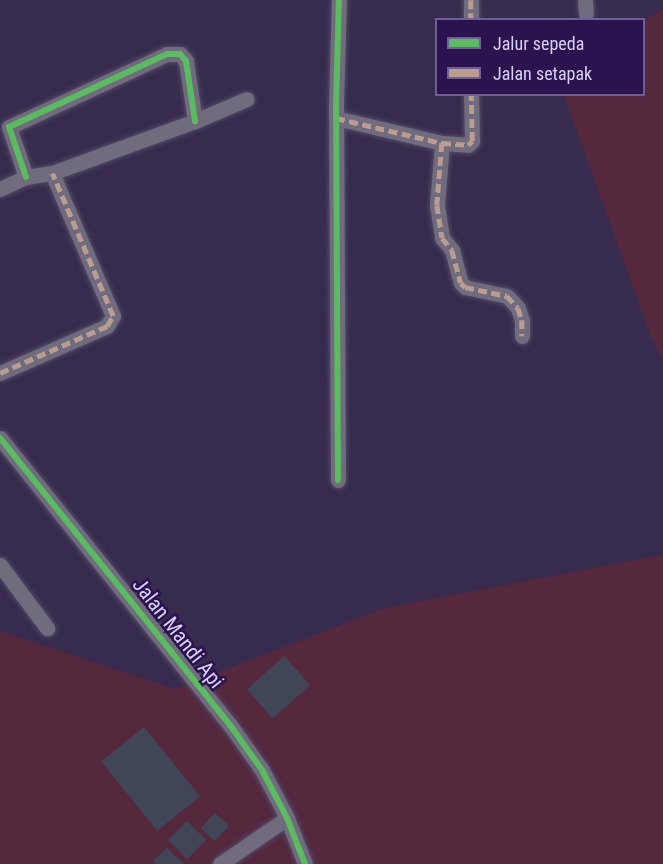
<!DOCTYPE html>
<style>
body{margin:0}
#map{position:relative;width:663px;height:864px;overflow:hidden;background:#382c4e;font-family:"Roboto Condensed",sans-serif}
div>[style]{position:absolute}
.green>*{inset:0;background:#55283e}
.building>*{inset:0;background:#414656;transform-origin:0 0}
.roads{filter:drop-shadow(0 0 2px #524966) drop-shadow(0 0 2px #524966)}
.minor>*{height:15px;margin:-7.5px;padding:0 7.5px;transform-origin:7.5px;border-radius:7.5px;background:#706b7d}
.quiet>*{height:4.5px;margin-top:-2.25px;transform-origin:0;background:repeating-linear-gradient(90deg,#b99d93 0 9px,transparent 0 13.5px)}
.cycleway>*{height:6px;margin:-3px;padding:0 3px;transform-origin:3px;border-radius:3px;background:#5cba63}
span{translate:-50% -50%;white-space:nowrap;text-align:center;line-height:1.15;-webkit-text-stroke:5px #2b1350;paint-order:stroke}
.street-label{font-size:21px;color:#d8d0f6}
.legend{position:absolute;left:435px;top:18px;width:210px;height:78px;box-sizing:border-box;background:#2b1350;border:2px solid #705f92;margin:0;padding:8px 10px;list-style:none;font-size:18px;color:#d8d0f6}
.legend li{display:flex;align-items:center;gap:12px;height:30px}
.legend b{width:30px;border:2px solid #705f92}
</style>
<div id="map">
<div class="green">
<div style="clip-path:polygon(663px 9px,663px 359px,652px 339px,564px 95px,644px 94px,644px 21px)"></div>
<div style="clip-path:polygon(663px 555px,663px 864px,0 864px,0 631px,175px 689px,385px 608px)"></div>
</div>
<div class="building">
<div style="left:284px;top:656px;width:39px;height:50px;rotate:48deg"></div>
<div style="left:144px;top:727px;width:89px;height:55px;rotate:51deg"></div>
<div style="left:215px;top:813px;width:19px;height:21px;rotate:43deg"></div>
<div style="left:187px;top:821px;width:27px;height:27px;rotate:45deg"></div>
<div style="clip-path:polygon(167px 848px,184px 864px,156px 864px,153px 861px)"></div>
</div>
<div class="roads">
<div class="minor">
<div style="left:471px;top:0;width:20px;rotate:90deg"></div>
<div style="left:585px;top:0;width:13px;rotate:86deg"></div>
<div style="left:336px;top:118px;width:109px;rotate:13.3deg"></div>
<div style="left:442px;top:143px;width:26px;rotate:4deg"></div>
<div style="left:468px;top:145px;width:6px;rotate:-45deg"></div>
<div style="left:472px;top:141px;width:47px;rotate:-91.2deg"></div>
<div style="left:442px;top:143px;width:62px;rotate:94.6deg"></div>
<div style="left:437px;top:205px;width:33px;rotate:81deg"></div>
<div style="left:442px;top:238px;width:16px;rotate:50deg"></div>
<div style="left:452px;top:250px;width:34px;rotate:75deg"></div>
<div style="left:461px;top:283px;width:6px;rotate:45deg"></div>
<div style="left:465px;top:287px;width:43px;rotate:12.1deg"></div>
<div style="left:507px;top:296px;width:16px;rotate:47deg"></div>
<div style="left:518px;top:308px;width:13px;rotate:72deg"></div>
<div style="left:522px;top:320px;width:16px;rotate:90deg"></div>
<div style="left:26px;top:177px;width:53px;rotate:-108.8deg"></div>
<div style="left:9px;top:127px;width:174px;rotate:-24.8deg"></div>
<div style="left:167px;top:54px;width:13px"></div>
<div style="left:180px;top:54px;width:9px;rotate:49deg"></div>
<div style="left:186px;top:61px;width:61px;rotate:81.5deg"></div>
<div style="left:0;top:189px;width:29px;rotate:-25deg"></div>
<div style="left:26px;top:177px;width:26px;rotate:-9deg"></div>
<div style="left:52px;top:173px;width:152px;rotate:-20deg"></div>
<div style="left:195px;top:121px;width:56px;rotate:-22.9deg"></div>
<div style="left:0;top:373px;width:117px;rotate:-23.7deg"></div>
<div style="left:107px;top:326px;width:12px;rotate:-59deg"></div>
<div style="left:113px;top:316px;width:155px;rotate:-113.1deg"></div>
<div style="left:0;top:438px;width:368px;rotate:51.3deg"></div>
<div style="left:230px;top:725px;width:55px;rotate:54.6deg"></div>
<div style="left:262px;top:770px;width:54px;rotate:62.5deg"></div>
<div style="left:287px;top:818px;width:49px;rotate:68.6deg"></div>
<div style="left:338px;top:480px;width:375px;rotate:-90.3deg"></div>
<div style="left:336px;top:105px;width:105px;rotate:-88.4deg"></div>
<div style="left:0;top:565px;width:79px;rotate:53.3deg"></div>
<div style="left:220px;top:864px;width:81px;rotate:-34.5deg"></div>
</div>
</div>
<div class="quiet">
<div style="left:471px;top:0;width:20px;rotate:90deg"></div>
<div style="left:336px;top:118px;width:109px;rotate:13.3deg"></div>
<div style="left:442px;top:143px;width:26px;rotate:4deg"></div>
<div style="left:468px;top:145px;width:6px;rotate:-45deg"></div>
<div style="left:472px;top:141px;width:47px;rotate:-91.2deg"></div>
<div style="left:442px;top:143px;width:62px;rotate:94.6deg"></div>
<div style="left:437px;top:205px;width:33px;rotate:81deg"></div>
<div style="left:442px;top:238px;width:16px;rotate:50deg"></div>
<div style="left:452px;top:250px;width:34px;rotate:75deg"></div>
<div style="left:461px;top:283px;width:6px;rotate:45deg"></div>
<div style="left:465px;top:287px;width:43px;rotate:12.1deg"></div>
<div style="left:507px;top:296px;width:16px;rotate:47deg"></div>
<div style="left:518px;top:308px;width:13px;rotate:72deg"></div>
<div style="left:522px;top:320px;width:16px;rotate:90deg"></div>
<div style="left:0;top:373px;width:117px;rotate:-23.7deg"></div>
<div style="left:107px;top:326px;width:12px;rotate:-59deg"></div>
<div style="left:113px;top:316px;width:155px;rotate:-113.1deg"></div>
</div>
<div class="cycleway">
<div style="left:26px;top:177px;width:53px;rotate:-108.8deg"></div>
<div style="left:9px;top:127px;width:174px;rotate:-24.8deg"></div>
<div style="left:167px;top:54px;width:13px"></div>
<div style="left:180px;top:54px;width:9px;rotate:49deg"></div>
<div style="left:186px;top:61px;width:61px;rotate:81.5deg"></div>
<div style="left:0;top:438px;width:368px;rotate:51.3deg"></div>
<div style="left:230px;top:725px;width:55px;rotate:54.6deg"></div>
<div style="left:262px;top:770px;width:54px;rotate:62.5deg"></div>
<div style="left:287px;top:818px;width:49px;rotate:68.6deg"></div>
<div style="left:338px;top:480px;width:375px;rotate:-90.3deg"></div>
<div style="left:336px;top:105px;width:105px;rotate:-88.4deg"></div>
</div>
<div class="street-label">
<span style="left:178px;top:633px;rotate:52deg">Jalan Mandi Api</span>
</div>
<ul class="legend">
<li><b style="height:8px;background:#5cba63"></b>Jalur sepeda</li>
<li><b style="height:8px;background:#b99d93"></b>Jalan setapak</li>
</ul>
</div>
